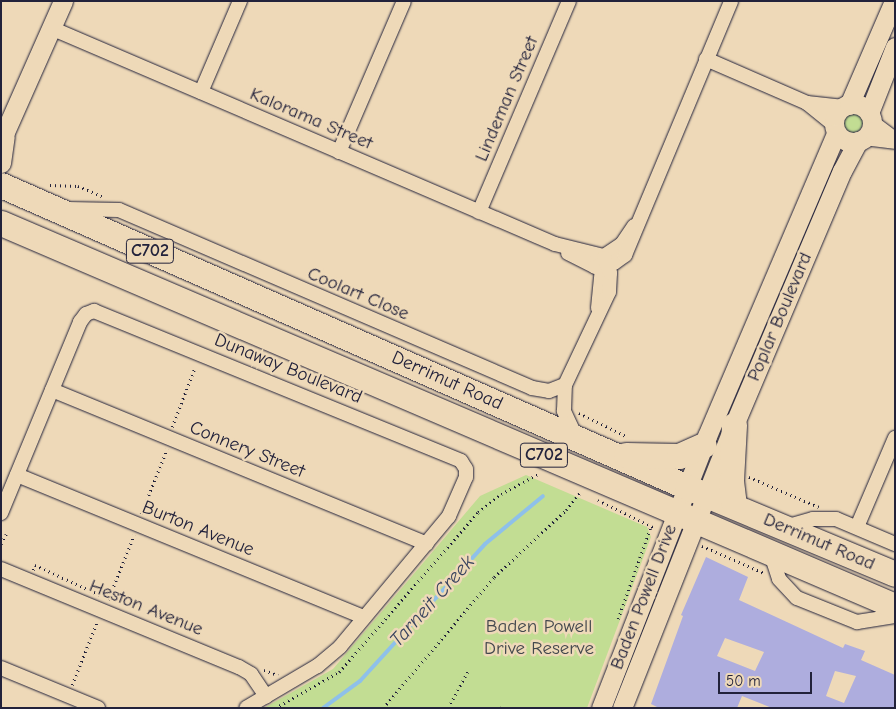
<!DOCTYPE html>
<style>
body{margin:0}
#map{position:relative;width:896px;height:709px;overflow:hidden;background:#eed9b8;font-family:"Comic Neue",sans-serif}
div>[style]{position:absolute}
.green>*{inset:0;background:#c2dd93}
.round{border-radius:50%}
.stream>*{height:4px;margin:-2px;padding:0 2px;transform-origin:2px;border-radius:2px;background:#8ec0ea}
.building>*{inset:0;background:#aeadde}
.path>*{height:2.5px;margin-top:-1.25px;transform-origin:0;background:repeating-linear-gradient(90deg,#22223b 0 1px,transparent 0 5px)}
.roads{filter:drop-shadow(0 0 1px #22223b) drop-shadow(0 0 1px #22223b)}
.street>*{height:14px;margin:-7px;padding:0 7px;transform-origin:7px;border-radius:7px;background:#eed9b8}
.secondary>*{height:19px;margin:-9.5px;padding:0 9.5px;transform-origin:9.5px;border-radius:9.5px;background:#eed9b8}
.secondary>.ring{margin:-9.5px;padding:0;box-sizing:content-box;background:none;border:19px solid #eed9b8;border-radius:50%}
.highway>*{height:25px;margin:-12.5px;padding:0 12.5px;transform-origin:12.5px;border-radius:12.5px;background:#eed9b8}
span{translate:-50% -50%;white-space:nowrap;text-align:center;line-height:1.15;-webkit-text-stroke:5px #eed9b8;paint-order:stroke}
.shield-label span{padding:1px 4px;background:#eed9b8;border:1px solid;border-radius:4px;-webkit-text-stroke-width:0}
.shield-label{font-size:18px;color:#22223b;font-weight:700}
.street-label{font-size:19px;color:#22223b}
.park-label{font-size:19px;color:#42474d}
.water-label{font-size:20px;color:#38425e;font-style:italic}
.frame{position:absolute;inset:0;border:2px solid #22223b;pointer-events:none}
.scale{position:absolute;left:718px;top:672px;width:94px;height:22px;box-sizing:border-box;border:2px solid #22223b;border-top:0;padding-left:6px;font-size:15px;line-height:18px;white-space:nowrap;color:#22223b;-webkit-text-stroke:4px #eed9b8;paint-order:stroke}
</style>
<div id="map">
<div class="green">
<div class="round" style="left:841px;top:111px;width:22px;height:22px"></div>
<div style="clip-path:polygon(526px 475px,647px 527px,651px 537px,587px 708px,264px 708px,333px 669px,480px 496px)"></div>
</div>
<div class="stream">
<div style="left:323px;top:708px;width:46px;rotate:-36.1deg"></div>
<div style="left:360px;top:681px;width:185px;rotate:-47.6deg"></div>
<div style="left:485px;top:544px;width:75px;rotate:-39.6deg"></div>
</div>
<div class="building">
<div style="clip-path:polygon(evenodd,706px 557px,748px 577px,739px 600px,843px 648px,845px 644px,865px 651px,861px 660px,895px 675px,895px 708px,772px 708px,742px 696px,737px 708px,659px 708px,651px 704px,683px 616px,681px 615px,706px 557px,725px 638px,764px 652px,755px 671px,717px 656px,725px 638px,706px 557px,835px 671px,856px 676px,844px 703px,826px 696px,835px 671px)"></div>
</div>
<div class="path">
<div style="left:50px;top:185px;width:28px;rotate:2deg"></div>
<div style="left:78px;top:186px;width:26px;rotate:23deg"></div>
<div style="left:579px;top:413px;width:52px;rotate:26.1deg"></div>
<div style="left:172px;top:427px;width:64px;rotate:-69deg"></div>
<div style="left:749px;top:477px;width:76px;rotate:23.2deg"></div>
<div style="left:598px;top:500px;width:64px;rotate:26.2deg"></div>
<div style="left:141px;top:514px;width:70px;rotate:-68.2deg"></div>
<div style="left:1px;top:544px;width:11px;rotate:-63deg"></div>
<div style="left:702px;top:546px;width:68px;rotate:23.5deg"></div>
<div style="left:33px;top:570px;width:5px;rotate:-68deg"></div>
<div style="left:35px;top:565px;width:72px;rotate:24.8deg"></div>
<div style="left:108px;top:600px;width:70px;rotate:-68.2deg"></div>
<div style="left:618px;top:619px;width:99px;rotate:-70.5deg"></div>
<div style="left:264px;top:670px;width:15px;rotate:20deg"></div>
<div style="left:72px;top:685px;width:68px;rotate:-68.4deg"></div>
<div style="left:499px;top:707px;width:1px;rotate:45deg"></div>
<div style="left:275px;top:708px;width:73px;rotate:-29.4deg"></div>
<div style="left:339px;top:672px;width:212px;rotate:-49deg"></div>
<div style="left:478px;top:512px;width:29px;rotate:-38deg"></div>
<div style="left:501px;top:494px;width:42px;rotate:-28.4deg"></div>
<div style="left:383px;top:708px;width:172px;rotate:-49.7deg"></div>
<div style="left:494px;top:577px;width:98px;rotate:-42.9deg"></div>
<div style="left:566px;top:510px;width:22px;rotate:-51deg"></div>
<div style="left:448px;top:708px;width:44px;rotate:-61.7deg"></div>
</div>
<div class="roads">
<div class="street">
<div style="left:51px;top:28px;width:548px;rotate:23.2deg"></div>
<div style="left:555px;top:244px;width:50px;rotate:13.8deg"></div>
<div style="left:604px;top:256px;width:22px;rotate:-34deg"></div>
<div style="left:622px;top:244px;width:22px;rotate:-56deg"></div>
<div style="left:706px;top:59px;width:110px;rotate:23.5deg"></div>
<div style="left:807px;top:103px;width:37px;rotate:6deg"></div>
<div style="left:201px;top:92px;width:99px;rotate:-66.8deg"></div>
<div style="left:807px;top:103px;width:35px;rotate:39deg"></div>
<div style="left:871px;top:121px;width:30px;rotate:37deg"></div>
<div style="left:864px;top:138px;width:31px;rotate:7deg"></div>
<div style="left:339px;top:152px;width:164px;rotate:-66.7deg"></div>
<div style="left:67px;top:209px;width:52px;rotate:1.1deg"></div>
<div style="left:119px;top:210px;width:450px;rotate:23.3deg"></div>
<div style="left:532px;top:388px;width:17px;rotate:10deg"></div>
<div style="left:549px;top:391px;width:17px;rotate:-21deg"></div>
<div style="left:479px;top:212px;width:229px;rotate:-66.9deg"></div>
<div style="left:568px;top:253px;width:30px;rotate:27deg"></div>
<div style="left:595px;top:267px;width:19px;rotate:-12deg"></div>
<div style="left:614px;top:263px;width:14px;rotate:-36deg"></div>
<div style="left:625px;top:255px;width:275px;rotate:-67.3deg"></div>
<div style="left:598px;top:308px;width:50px;rotate:-84.3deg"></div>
<div style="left:52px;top:390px;width:405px;rotate:22.3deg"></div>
<div style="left:576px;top:437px;width:29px;rotate:-115deg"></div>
<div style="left:564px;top:411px;width:26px;rotate:-88deg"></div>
<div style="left:565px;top:385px;width:103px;rotate:-64.7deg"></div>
<div style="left:609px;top:292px;width:19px;rotate:-87deg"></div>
<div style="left:610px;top:273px;width:16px;rotate:-112deg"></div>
<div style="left:17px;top:475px;width:375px;rotate:22.3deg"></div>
<div style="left:1px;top:513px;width:207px;rotate:-67.5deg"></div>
<div style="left:80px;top:322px;width:10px;rotate:-53deg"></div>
<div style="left:86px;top:314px;width:9px;rotate:-21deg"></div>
<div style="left:94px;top:311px;width:396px;rotate:22.2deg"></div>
<div style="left:461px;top:461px;width:9px;rotate:58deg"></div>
<div style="left:466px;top:469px;width:8px;rotate:90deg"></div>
<div style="left:466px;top:477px;width:43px;rotate:113.6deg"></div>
<div style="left:449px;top:516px;width:170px;rotate:129.8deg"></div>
<div style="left:340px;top:647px;width:30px;rotate:140deg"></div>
<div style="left:317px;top:666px;width:82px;rotate:149.4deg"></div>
<div style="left:785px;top:527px;width:29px;rotate:-16deg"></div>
<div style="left:813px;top:519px;width:23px"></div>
<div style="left:836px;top:519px;width:64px;rotate:23deg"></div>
<div style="left:857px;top:527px;width:97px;rotate:-66.9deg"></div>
<div style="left:771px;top:554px;width:26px;rotate:72deg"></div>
<div style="left:779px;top:579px;width:26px;rotate:47deg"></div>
<div style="left:797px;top:598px;width:65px;rotate:21.8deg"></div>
<div style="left:857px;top:622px;width:38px;rotate:-9deg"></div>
<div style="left:1px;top:569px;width:257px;rotate:22.4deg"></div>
<div style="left:239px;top:667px;width:14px;rotate:30deg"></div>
<div style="left:251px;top:674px;width:27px;rotate:56deg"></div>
<div style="left:1px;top:668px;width:105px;rotate:22.4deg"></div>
</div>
<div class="secondary">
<div class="ring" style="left:834px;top:104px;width:19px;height:19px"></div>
<div style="left:849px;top:105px;width:113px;rotate:-66.6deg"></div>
<div style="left:869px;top:113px;width:71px;rotate:-68.5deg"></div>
<div style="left:1px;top:141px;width:153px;rotate:-66.1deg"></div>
<div style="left:1px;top:163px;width:27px;rotate:-82deg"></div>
<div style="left:601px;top:708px;width:292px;rotate:-68.7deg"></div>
<div style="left:707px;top:436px;width:329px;rotate:-66.9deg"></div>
<div style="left:622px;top:708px;width:304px;rotate:-68.4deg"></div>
<div style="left:734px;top:425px;width:276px;rotate:-67deg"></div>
<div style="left:842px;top:171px;width:34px;rotate:-62deg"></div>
</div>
<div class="highway">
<div style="left:1px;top:185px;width:750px;rotate:23.76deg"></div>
<div style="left:687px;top:487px;width:225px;rotate:22.7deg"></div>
<div style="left:1px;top:223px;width:973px;rotate:23.19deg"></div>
<div style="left:734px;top:425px;width:56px;rotate:93.1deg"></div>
<div style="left:731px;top:481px;width:25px;rotate:83deg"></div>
<div style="left:626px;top:455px;width:53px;rotate:1.1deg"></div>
<div style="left:679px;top:456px;width:27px;rotate:-24deg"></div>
</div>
</div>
<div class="shield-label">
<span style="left:150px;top:251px">C702</span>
<span style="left:544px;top:455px">C702</span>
</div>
<div class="street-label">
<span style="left:507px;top:99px;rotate:-67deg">Lindeman Street</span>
<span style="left:311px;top:119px;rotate:23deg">Kalorama Street</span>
<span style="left:358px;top:294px;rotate:23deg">Coolart Close</span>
<span style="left:780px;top:317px;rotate:-67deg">Poplar Boulevard</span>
<span style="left:288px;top:369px;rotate:22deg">Dunaway Boulevard</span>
<span style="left:447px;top:381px;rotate:24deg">Derrimut Road</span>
<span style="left:247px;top:450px;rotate:22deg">Connery Street</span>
<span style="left:198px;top:529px;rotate:22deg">Burton Avenue</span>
<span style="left:819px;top:542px;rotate:23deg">Derrimut Road</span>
<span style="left:644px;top:597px;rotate:-69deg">Baden Powell Drive</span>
<span style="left:146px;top:608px;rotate:22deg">Heston Avenue</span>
</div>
<div class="park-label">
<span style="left:539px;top:638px">Baden Powell<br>Drive Reserve</span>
</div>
<div class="water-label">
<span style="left:432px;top:601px;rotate:-48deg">Tarneit Creek</span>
</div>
<div class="frame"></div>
<div class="scale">50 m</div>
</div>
